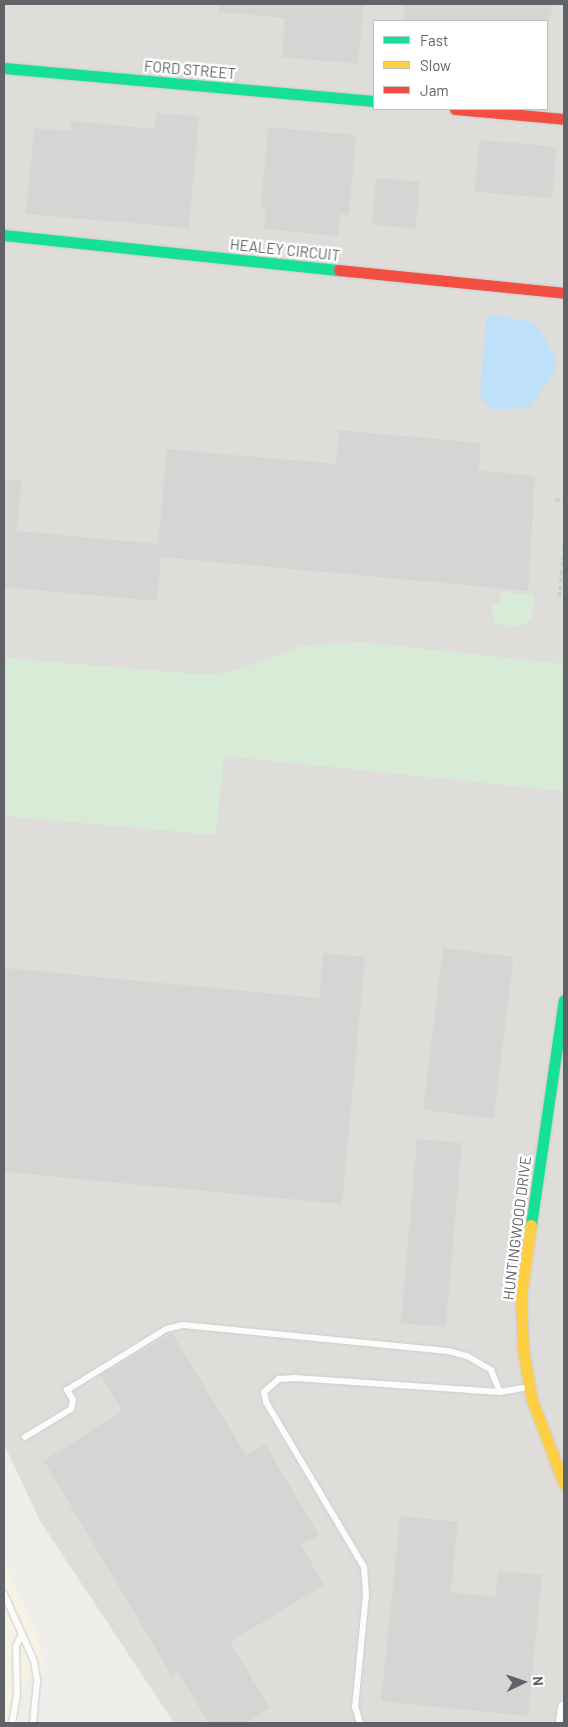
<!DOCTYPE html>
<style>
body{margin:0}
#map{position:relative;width:568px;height:1727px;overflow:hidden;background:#efeeea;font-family:Barlow,sans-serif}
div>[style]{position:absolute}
.commercial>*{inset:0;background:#f7f3e4}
.industrial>*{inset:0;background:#dfddda}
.green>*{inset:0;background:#d8ebd6}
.water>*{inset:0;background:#bfe0f9}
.building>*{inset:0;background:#d6d5d3;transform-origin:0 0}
.path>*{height:2.5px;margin-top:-1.25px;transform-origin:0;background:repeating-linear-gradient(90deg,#cacfcc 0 5px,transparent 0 7.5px)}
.roads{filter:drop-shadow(0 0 1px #cbcccc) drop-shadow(0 0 1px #cbcccc)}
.lane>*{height:6px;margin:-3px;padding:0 3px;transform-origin:3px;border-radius:3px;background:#fdfcfc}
.street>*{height:12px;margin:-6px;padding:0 6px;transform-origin:6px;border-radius:6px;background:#fdfcfc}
.fast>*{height:11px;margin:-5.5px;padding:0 5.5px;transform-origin:5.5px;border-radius:5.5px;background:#16e098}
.slow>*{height:11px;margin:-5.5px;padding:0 5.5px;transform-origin:5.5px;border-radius:5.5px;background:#ffcf43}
.jam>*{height:11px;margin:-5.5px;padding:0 5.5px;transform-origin:5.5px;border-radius:5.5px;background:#f24e42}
span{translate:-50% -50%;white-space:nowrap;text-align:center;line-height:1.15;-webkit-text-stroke:5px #fff;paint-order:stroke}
.street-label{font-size:15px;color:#5f6368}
.frame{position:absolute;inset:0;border:5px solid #5f6368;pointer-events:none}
.legend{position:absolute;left:373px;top:20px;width:175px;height:90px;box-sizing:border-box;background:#fff;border:1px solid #bfc1c3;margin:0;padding:6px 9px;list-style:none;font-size:15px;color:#5f6368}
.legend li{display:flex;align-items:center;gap:10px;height:25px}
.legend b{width:25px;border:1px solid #bfc1c3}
.north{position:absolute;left:498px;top:1657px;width:50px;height:50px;-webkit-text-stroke:4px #fff;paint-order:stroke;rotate:86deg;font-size:14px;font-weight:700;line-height:20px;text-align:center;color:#5f6368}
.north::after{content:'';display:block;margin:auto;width:18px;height:22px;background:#5f6368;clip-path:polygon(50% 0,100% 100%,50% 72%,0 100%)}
</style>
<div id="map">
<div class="commercial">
<div style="clip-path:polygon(4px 1563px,39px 1640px,44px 1669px,24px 1682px,18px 1723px,4px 1723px)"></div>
</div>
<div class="industrial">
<div style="clip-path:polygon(evenodd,4px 4px,564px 4px,564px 1723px,174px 1723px,40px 1521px,4px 1444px,4px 4px,374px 21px,547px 21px,547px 109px,374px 109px,374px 21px)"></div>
</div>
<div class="green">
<div style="clip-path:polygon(501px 592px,534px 595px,532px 616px,527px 624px,508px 628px,494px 622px,491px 603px,500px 603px)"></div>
<div style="clip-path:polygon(361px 642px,564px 664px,564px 791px,224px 756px,216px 835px,4px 816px,4px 658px,210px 675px,241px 669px,302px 646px)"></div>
</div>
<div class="water">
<div style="clip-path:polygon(487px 314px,529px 321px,540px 329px,556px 358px,555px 372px,529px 408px,493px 409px,483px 402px,480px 392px)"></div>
</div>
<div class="building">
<div style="clip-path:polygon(218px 4px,364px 4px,358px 64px,282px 57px,285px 18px,218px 12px)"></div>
<div style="clip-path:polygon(405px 4px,554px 4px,549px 20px,541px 21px,403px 21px)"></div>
<div style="clip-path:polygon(156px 113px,199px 116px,189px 228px,26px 214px,34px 128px,70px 131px,71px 121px,155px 129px)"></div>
<div style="clip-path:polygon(268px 127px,356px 135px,349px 215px,340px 214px,338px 236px,264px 229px,266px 207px,261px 207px)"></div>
<div style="left:479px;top:140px;width:78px;height:52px;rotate:5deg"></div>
<div style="left:376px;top:178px;width:44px;height:47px;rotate:5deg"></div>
<div style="clip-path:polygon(339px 430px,481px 443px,479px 470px,535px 476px,528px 591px,161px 557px,157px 601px,4px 587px,4px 479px,21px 481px,17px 531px,158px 544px,167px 449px,336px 464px)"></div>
<div style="left:443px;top:948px;width:71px;height:163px;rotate:7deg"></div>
<div style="clip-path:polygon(323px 953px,365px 957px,342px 1204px,4px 1172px,4px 968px,319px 998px)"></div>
<div style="left:417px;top:1139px;width:45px;height:185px;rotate:5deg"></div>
<div style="clip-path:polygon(172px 1333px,246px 1455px,265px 1444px,319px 1535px,301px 1545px,324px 1585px,230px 1642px,270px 1708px,245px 1723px,209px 1723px,178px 1672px,172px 1676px,44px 1461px,122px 1411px,101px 1375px)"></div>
<div style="clip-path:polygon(400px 1516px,458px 1522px,451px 1592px,495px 1597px,498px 1571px,542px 1575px,528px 1716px,381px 1701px)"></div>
</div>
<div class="path">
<div style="left:555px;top:499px;width:9px;rotate:6deg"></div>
<div style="left:559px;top:597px;width:54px;rotate:-84.7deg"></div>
</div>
<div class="roads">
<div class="lane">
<div style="left:25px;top:1437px;width:54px;rotate:-31.3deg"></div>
<div style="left:71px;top:1409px;width:9px;rotate:-77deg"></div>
<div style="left:73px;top:1400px;width:12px;rotate:-121deg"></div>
<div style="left:67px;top:1390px;width:116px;rotate:-31.6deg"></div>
<div style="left:166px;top:1329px;width:17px;rotate:-13deg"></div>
<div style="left:183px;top:1325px;width:266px;rotate:5.6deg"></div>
<div style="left:448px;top:1351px;width:20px;rotate:15deg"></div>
<div style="left:467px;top:1356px;width:28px;rotate:30deg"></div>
<div style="left:491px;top:1370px;width:24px;rotate:68deg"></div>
<div style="left:4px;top:1594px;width:73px;rotate:65.9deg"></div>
<div style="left:34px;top:1661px;width:20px;rotate:81deg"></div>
<div style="left:37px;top:1681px;width:42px;rotate:95.4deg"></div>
<div style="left:12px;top:1723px;width:28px;rotate:-80deg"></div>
<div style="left:17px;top:1695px;width:49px;rotate:-91.2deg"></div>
<div style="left:16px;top:1646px;width:13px;rotate:-63deg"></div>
<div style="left:360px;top:1723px;width:17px;rotate:-107deg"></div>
<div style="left:355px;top:1707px;width:113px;rotate:-84.4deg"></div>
<div style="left:366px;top:1595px;width:28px;rotate:-94deg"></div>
<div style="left:364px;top:1567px;width:192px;rotate:-120.7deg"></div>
<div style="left:266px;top:1402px;width:10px;rotate:-101deg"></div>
<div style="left:264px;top:1392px;width:20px;rotate:-41deg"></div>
<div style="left:279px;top:1379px;width:16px;rotate:-4deg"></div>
<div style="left:295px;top:1378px;width:205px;rotate:3.9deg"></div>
<div style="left:500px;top:1392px;width:29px;rotate:-10deg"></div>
</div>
<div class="street">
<div style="left:562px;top:1723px;width:16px;rotate:-83deg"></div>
</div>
<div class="fast">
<div style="left:4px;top:68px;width:371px;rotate:5.1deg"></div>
<div style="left:4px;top:235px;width:337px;rotate:6deg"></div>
<div style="left:531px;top:1225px;width:227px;rotate:-81.7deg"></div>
</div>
<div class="slow">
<div style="left:531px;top:1225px;width:72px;rotate:98deg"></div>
<div style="left:521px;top:1296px;width:54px;rotate:87.9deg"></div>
<div style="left:523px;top:1350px;width:51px;rotate:79.8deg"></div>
<div style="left:532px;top:1400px;width:90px;rotate:69.1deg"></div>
</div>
<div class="jam">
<div style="left:455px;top:109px;width:109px;rotate:5.2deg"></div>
<div style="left:339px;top:270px;width:226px;rotate:5.8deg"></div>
</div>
</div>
<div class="street-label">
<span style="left:190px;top:70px;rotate:5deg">FORD STREET</span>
<span style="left:285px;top:250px;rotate:6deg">HEALEY CIRCUIT</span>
<span style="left:517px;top:1228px;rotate:-83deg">HUNTINGWOOD DRIVE</span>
</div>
<div class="frame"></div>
<ul class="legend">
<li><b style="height:6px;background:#16e098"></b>Fast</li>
<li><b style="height:6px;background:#ffcf43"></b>Slow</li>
<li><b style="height:6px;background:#f24e42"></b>Jam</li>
</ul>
<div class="north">N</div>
</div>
